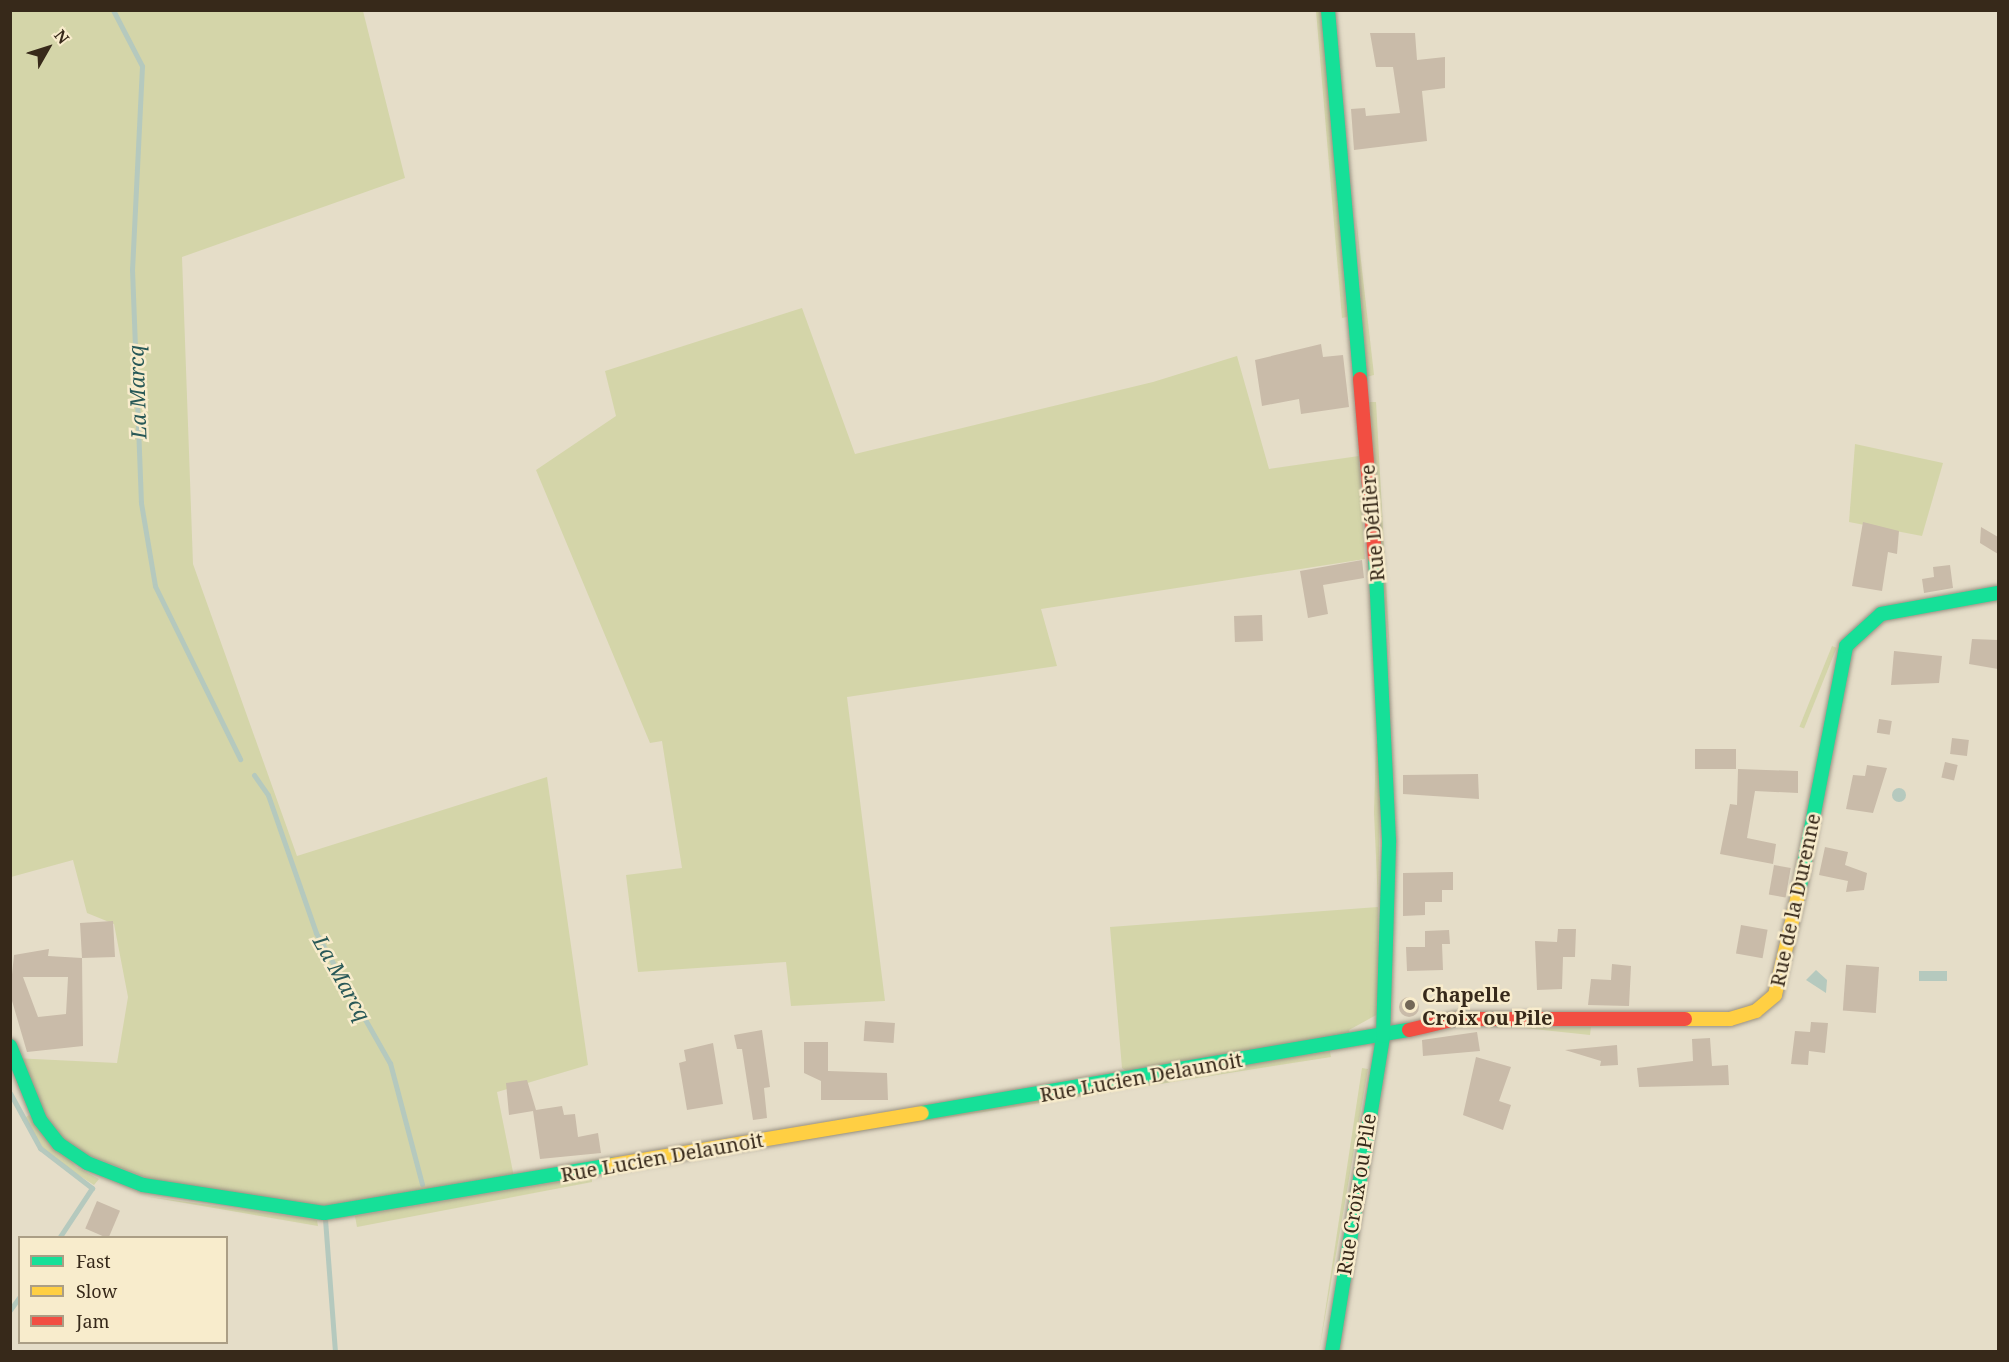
<!DOCTYPE html>
<meta charset="utf-8">
<style>
body{margin:0}
#map{position:relative;width:2009px;height:1362px;overflow:hidden;background:#e5ddc8;font-family:"Noto Serif",serif}
div>[style]{position:absolute}
.green>*{inset:0;background:#d4d5a9;transform-origin:0 0}
.water>*{inset:0;background:#b5c9be;transform-origin:0 0}
.round{border-radius:50%}
.stream>*{height:5px;margin:-2.5px;padding:0 2.5px;transform-origin:2.5px;border-radius:2.5px;background:#b5c9be}
.building>*{inset:0;background:#c9bba9;transform-origin:0 0}
.roads{filter:drop-shadow(0 0 2px #999182) drop-shadow(0 0 2px #999182)}
.fast>*{height:14px;margin:-7px;padding:0 7px;transform-origin:7px;border-radius:7px;background:#16e098}
.slow>*{height:14px;margin:-7px;padding:0 7px;transform-origin:7px;border-radius:7px;background:#ffcf43}
.jam>*{height:14px;margin:-7px;padding:0 7px;transform-origin:7px;border-radius:7px;background:#f24e42}
.dots>*{width:16px;height:16px;translate:-50% -50%;box-sizing:border-box;border:3px solid #f8eccc;border-radius:50%}
span{translate:-50% -50%;white-space:nowrap;text-align:center;line-height:1.15;-webkit-text-stroke:5px #f8eccc;paint-order:stroke}
.street-label{font-size:20px;color:#37291a}
.poi-label{font-size:20px;color:#37291a;font-weight:700}
.left{translate:0 -50%;text-align:left}
.water-label{font-size:21px;color:#285857;font-style:italic}
.frame{position:absolute;inset:0;border:12px solid #37291a;pointer-events:none}
.legend{position:absolute;left:18px;top:1236px;width:210px;height:108px;box-sizing:border-box;background:#f8eccc;border:2px solid #ab9e85;margin:0;padding:8px 10px;list-style:none;font-size:18px;color:#37291a}
.legend li{display:flex;align-items:center;gap:12px;height:30px}
.legend b{width:30px;border:2px solid #ab9e85}
.north{position:absolute;left:18px;top:18px;width:60px;height:60px;-webkit-text-stroke:4px #f8eccc;paint-order:stroke;rotate:51deg;font-size:16px;font-weight:700;line-height:24px;text-align:center;color:#37291a}
.north::after{content:'';display:block;margin:auto;width:21px;height:27px;background:#37291a;clip-path:polygon(50% 0,100% 100%,50% 72%,0 100%)}
</style>
<div id="map">
<div class="green">
<div style="clip-path:polygon(11px 11px,363px 11px,405px 178px,182px 257px,193px 564px,297px 856px,547px 777px,588px 1065px,497px 1092px,515px 1182px,324px 1213px,188px 1194px,59px 1144px,13px 1058px,117px 1063px,128px 997px,114px 924px,87px 913px,73px 860px,11px 877px)"></div>
<div style="clip-path:polygon(1316px 11px,1322px 11px,1347px 317px,1342px 318px)"></div>
<div style="clip-path:polygon(1356px 217px,1374px 375px,1366px 377px)"></div>
<div style="clip-path:polygon(802px 308px,855px 454px,1153px 382px,1237px 356px,1269px 469px,1359px 456px,1365px 559px,1041px 609px,1057px 666px,847px 697px,885px 1001px,791px 1006px,786px 962px,638px 972px,626px 875px,682px 868px,662px 741px,650px 743px,536px 470px,616px 416px,605px 371px)"></div>
<div style="clip-path:polygon(1368px 402px,1376px 402px,1391px 671px)"></div>
<div style="clip-path:polygon(1855px 444px,1943px 463px,1922px 536px,1849px 522px)"></div>
<div style="left:1832px;top:646px;width:5px;height:87px;rotate:22deg"></div>
<div style="clip-path:polygon(1376px 744px,1381px 745px,1378px 902px,1374px 812px)"></div>
<div style="clip-path:polygon(1378px 907px,1378px 1014px,1349px 1030px,1350px 1035px,1128px 1072px,1122px 1068px,1110px 927px)"></div>
<div style="clip-path:polygon(1591px 1027px,1590px 1035px,1524px 1028px)"></div>
<div style="left:1330px;top:1051px;width:6px;height:729px;rotate:81deg"></div>
<div style="clip-path:polygon(1362px 1068px,1368px 1069px,1319px 1352px)"></div>
<div style="clip-path:polygon(29px 1115px,76px 1167px,99px 1179px,94px 1185px,50px 1157px,22px 1120px)"></div>
<div style="clip-path:polygon(592px 1176px,592px 1182px,357px 1227px,355px 1216px)"></div>
<div style="clip-path:polygon(144px 1196px,317px 1220px,318px 1226px)"></div>
</div>
<div class="water">
<div class="round" style="left:1892px;top:788px;width:14px;height:14px"></div>
<div style="clip-path:polygon(1816px 970px,1827px 980px,1826px 993px,1806px 980px)"></div>
<div style="left:1919px;top:971px;width:28px;height:10px"></div>
</div>
<div class="stream">
<div style="left:113px;top:10px;width:63px;rotate:62.6deg"></div>
<div style="left:142px;top:66px;width:203px;rotate:92.8deg"></div>
<div style="left:132px;top:269px;width:234px;rotate:87.8deg"></div>
<div style="left:141px;top:503px;width:84px;rotate:80.4deg"></div>
<div style="left:155px;top:586px;width:193px;rotate:63.8deg"></div>
<div style="left:254px;top:775px;width:24px;rotate:55deg"></div>
<div style="left:268px;top:795px;width:146px;rotate:70.8deg"></div>
<div style="left:316px;top:933px;width:150px;rotate:60.4deg"></div>
<div style="left:390px;top:1063px;width:125px;rotate:75.2deg"></div>
<div style="left:10px;top:1093px;width:63px;rotate:61.4deg"></div>
<div style="left:40px;top:1148px;width:66px;rotate:37.6deg"></div>
<div style="left:92px;top:1188px;width:60px;rotate:123.4deg"></div>
<div style="left:325px;top:1219px;width:133px;rotate:85.7deg"></div>
<div style="left:10px;top:1310px;width:17px;rotate:-54deg"></div>
</div>
<div class="building">
<div style="clip-path:polygon(1370px 33px,1415px 33px,1417px 60px,1445px 57px,1445px 88px,1422px 91px,1427px 141px,1354px 150px,1351px 109px,1365px 108px,1366px 116px,1400px 113px,1393px 67px,1376px 67px)"></div>
<div style="clip-path:polygon(1321px 344px,1323px 357px,1343px 355px,1349px 407px,1301px 414px,1299px 399px,1262px 406px,1255px 360px)"></div>
<div style="clip-path:polygon(1863px 522px,1899px 531px,1897px 554px,1888px 552px,1882px 591px,1852px 586px)"></div>
<div style="clip-path:polygon(1981px 527px,1998px 537px,1998px 554px,1980px 543px)"></div>
<div style="clip-path:polygon(1362px 560px,1364px 578px,1323px 585px,1328px 614px,1308px 618px,1300px 571px)"></div>
<div style="clip-path:polygon(1950px 565px,1953px 588px,1924px 593px,1922px 579px,1934px 577px,1933px 567px)"></div>
<div style="left:1262px;top:615px;width:26px;height:28px;rotate:88deg"></div>
<div style="clip-path:polygon(1972px 639px,1998px 640px,1998px 669px,1969px 664px)"></div>
<div style="clip-path:polygon(1894px 651px,1942px 656px,1939px 683px,1891px 685px)"></div>
<div style="left:1879px;top:719px;width:13px;height:14px;rotate:9deg"></div>
<div style="left:1952px;top:738px;width:17px;height:16px;rotate:7deg"></div>
<div style="left:1736px;top:749px;width:20px;height:41px;rotate:90deg"></div>
<div style="left:1945px;top:762px;width:13px;height:16px;rotate:13deg"></div>
<div style="clip-path:polygon(1867px 765px,1887px 768px,1873px 813px,1846px 809px,1853px 775px,1865px 776px)"></div>
<div style="clip-path:polygon(1738px 769px,1798px 771px,1798px 793px,1755px 791px,1747px 838px,1776px 844px,1773px 864px,1720px 854px,1730px 804px,1737px 805px)"></div>
<div style="clip-path:polygon(1478px 774px,1479px 799px,1403px 794px,1403px 775px)"></div>
<div style="clip-path:polygon(1825px 847px,1848px 852px,1845px 865px,1867px 873px,1864px 890px,1846px 892px,1848px 881px,1819px 875px)"></div>
<div style="left:1774px;top:865px;width:17px;height:30px;rotate:10deg"></div>
<div style="clip-path:polygon(1453px 872px,1453px 890px,1442px 890px,1442px 902px,1425px 902px,1425px 915px,1403px 916px,1403px 873px)"></div>
<div style="clip-path:polygon(evenodd,113px 921px,115px 957px,82px 958px,83px 1046px,27px 1052px,10px 994px,14px 955px,49px 949px,48px 956px,82px 958px,80px 923px,113px 921px,23px 977px,68px 977px,66px 1014px,38px 1017px,23px 977px)"></div>
<div style="left:1741px;top:925px;width:27px;height:29px;rotate:10deg"></div>
<div style="clip-path:polygon(1558px 929px,1576px 929px,1575px 957px,1563px 957px,1562px 989px,1537px 990px,1535px 941px,1557px 942px)"></div>
<div style="clip-path:polygon(1449px 930px,1450px 944px,1442px 944px,1443px 970px,1407px 971px,1406px 947px,1425px 947px,1425px 931px)"></div>
<div style="clip-path:polygon(1612px 964px,1631px 966px,1629px 1006px,1588px 1005px,1591px 979px,1611px 980px)"></div>
<div style="left:1879px;top:967px;width:46px;height:33px;rotate:94deg"></div>
<div class="round" style="left:1399px;top:997px;width:20px;height:20px"></div>
<div style="left:865px;top:1021px;width:30px;height:20px;rotate:4deg"></div>
<div style="clip-path:polygon(1811px 1022px,1828px 1023px,1825px 1053px,1809px 1051px,1808px 1065px,1791px 1064px,1795px 1031px,1810px 1032px)"></div>
<div style="clip-path:polygon(762px 1030px,770px 1087px,764px 1088px,767px 1118px,753px 1120px,742px 1049px,737px 1049px,734px 1035px)"></div>
<div style="clip-path:polygon(1477px 1032px,1480px 1051px,1423px 1056px,1422px 1040px)"></div>
<div style="clip-path:polygon(1710px 1038px,1712px 1066px,1728px 1065px,1729px 1085px,1639px 1087px,1637px 1068px,1693px 1061px,1692px 1039px)"></div>
<div style="clip-path:polygon(804px 1042px,828px 1042px,828px 1071px,887px 1073px,888px 1100px,821px 1100px,821px 1081px,804px 1073px)"></div>
<div style="clip-path:polygon(713px 1043px,723px 1104px,687px 1110px,679px 1063px,686px 1061px,684px 1050px)"></div>
<div style="clip-path:polygon(1617px 1045px,1618px 1065px,1600px 1066px,1601px 1061px,1565px 1050px)"></div>
<div style="clip-path:polygon(1476px 1057px,1511px 1067px,1499px 1101px,1511px 1105px,1503px 1130px,1463px 1115px)"></div>
<div style="clip-path:polygon(527px 1080px,536px 1110px,562px 1106px,564px 1115px,575px 1114px,578px 1137px,598px 1133px,601px 1153px,540px 1159px,533px 1111px,509px 1115px,506px 1083px)"></div>
<div style="left:97px;top:1201px;width:25px;height:30px;rotate:23deg"></div>
</div>
<div class="roads">
<div class="fast">
<div style="left:1328px;top:10px;width:370px;rotate:85deg"></div>
<div style="left:1799px;top:891px;width:249px;rotate:-79.1deg"></div>
<div style="left:1846px;top:646px;width:47px;rotate:-42.4deg"></div>
<div style="left:1881px;top:614px;width:119px;rotate:-10.2deg"></div>
<div style="left:10px;top:1046px;width:80px;rotate:67.9deg"></div>
<div style="left:40px;top:1120px;width:31px;rotate:52deg"></div>
<div style="left:59px;top:1144px;width:34px;rotate:34deg"></div>
<div style="left:87px;top:1163px;width:60px;rotate:21.4deg"></div>
<div style="left:143px;top:1185px;width:183px;rotate:8.8deg"></div>
<div style="left:324px;top:1213px;width:292px;rotate:-9.5deg"></div>
<div style="left:922px;top:1113px;width:494px;rotate:-9.7deg"></div>
<div style="left:1332px;top:1352px;width:320px;rotate:-80.8deg"></div>
<div style="left:1383px;top:1036px;width:196px;rotate:-88.2deg"></div>
<div style="left:1389px;top:840px;width:283px;rotate:-92.8deg"></div>
</div>
<div class="slow">
<div style="left:1685px;top:1019px;width:45px"></div>
<div style="left:1730px;top:1019px;width:27px;rotate:-17deg"></div>
<div style="left:1756px;top:1011px;width:25px;rotate:-40deg"></div>
<div style="left:1775px;top:995px;width:107px;rotate:-77deg"></div>
<div style="left:612px;top:1165px;width:314px;rotate:-9.5deg"></div>
</div>
<div class="jam">
<div style="left:1360px;top:379px;width:179px;rotate:85.2deg"></div>
<div style="left:1409px;top:1030px;width:48px;rotate:-13.2deg"></div>
<div style="left:1456px;top:1019px;width:229px"></div>
</div>
</div>
<div class="dots">
<div style="left:1410px;top:1005px;background:#746857"></div>
</div>
<div class="street-label">
<span style="left:1372px;top:523px;rotate:-95deg">Rue Déflière</span>
<span style="left:1795px;top:900px;rotate:-78deg">Rue de la Durenne</span>
<span style="left:1141px;top:1077px;rotate:-10deg">Rue Lucien Delaunoit</span>
<span style="left:662px;top:1157px;rotate:-10deg">Rue Lucien Delaunoit</span>
<span style="left:1356px;top:1194px;rotate:-81deg">Rue Croix ou Pile</span>
</div>
<div class="poi-label">
<span class="left" style="left:1422px;top:1006px">Chapelle<br>Croix ou Pile</span>
</div>
<div class="water-label">
<span style="left:137px;top:392px;rotate:-92deg">La Marcq</span>
<span style="left:342px;top:978px;rotate:61deg">La Marcq</span>
</div>
<div class="frame"></div>
<ul class="legend">
<li><b style="height:8px;background:#16e098"></b>Fast</li>
<li><b style="height:8px;background:#ffcf43"></b>Slow</li>
<li><b style="height:8px;background:#f24e42"></b>Jam</li>
</ul>
<div class="north">N</div>
</div>
